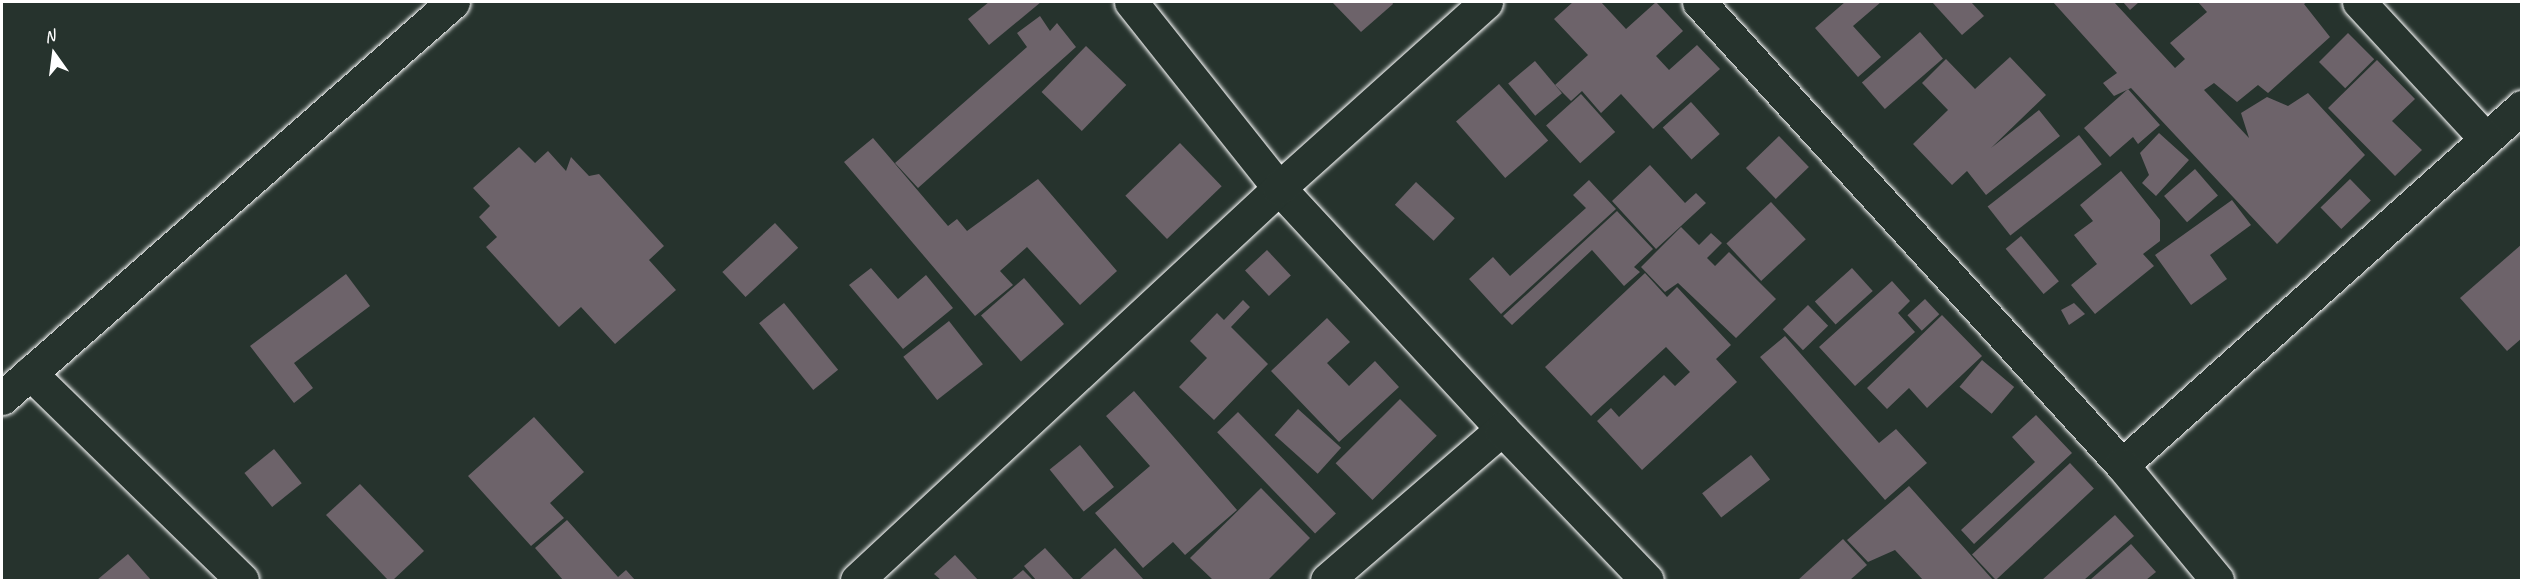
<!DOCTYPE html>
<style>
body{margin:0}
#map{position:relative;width:2523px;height:582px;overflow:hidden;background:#26332d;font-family:Caveat,sans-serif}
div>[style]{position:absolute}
.building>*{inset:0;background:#6d636a;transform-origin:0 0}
.roads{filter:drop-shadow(0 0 2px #fff) drop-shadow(0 0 2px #fff)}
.minor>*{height:33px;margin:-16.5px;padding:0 16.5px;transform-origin:16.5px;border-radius:16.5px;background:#26332d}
span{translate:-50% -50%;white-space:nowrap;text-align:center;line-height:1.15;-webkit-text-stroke:5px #26332d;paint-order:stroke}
.frame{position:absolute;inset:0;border:3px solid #fff;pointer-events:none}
.north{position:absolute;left:24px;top:24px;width:60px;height:60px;-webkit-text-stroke:4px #26332d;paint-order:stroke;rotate:346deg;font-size:16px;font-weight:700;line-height:24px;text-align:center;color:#fff}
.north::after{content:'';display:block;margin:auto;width:21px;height:27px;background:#fff;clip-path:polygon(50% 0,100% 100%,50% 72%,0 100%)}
</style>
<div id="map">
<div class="building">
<div style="clip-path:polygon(989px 2px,1041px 2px,989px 45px,968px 19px)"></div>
<div style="clip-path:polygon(1332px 2px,1392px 2px,1393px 4px,1361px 32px)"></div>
<div style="clip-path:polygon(1573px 2px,1601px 2px,1626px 29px,1656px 2px,1683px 31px,1656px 56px,1669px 70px,1697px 45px,1720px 69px,1653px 129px,1621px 94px,1601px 113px,1582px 91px,1571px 101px,1555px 85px,1588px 55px,1554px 19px)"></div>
<div style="clip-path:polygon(1845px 2px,1881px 2px,1853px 26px,1881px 57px,1858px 77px,1815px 28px)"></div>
<div style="clip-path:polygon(1932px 2px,1971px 2px,1984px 16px,1962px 35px)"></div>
<div style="clip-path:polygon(2053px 2px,2114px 2px,2175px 68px,2185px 59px,2170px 43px,2207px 12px,2198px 2px,2307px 2px,2304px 4px,2330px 37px,2268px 93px,2258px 85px,2237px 102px,2214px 83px,2204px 90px,2249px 138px,2241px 113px,2267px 97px,2288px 106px,2308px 93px,2365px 155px,2277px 244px,2131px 88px,2114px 96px,2103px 83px,2117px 73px)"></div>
<div style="clip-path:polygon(2123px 2px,2139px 2px,2130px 10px)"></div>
<div style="clip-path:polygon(1040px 16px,1050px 31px,1057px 23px,1076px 47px,918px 188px,895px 163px,1027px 47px,1017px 33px)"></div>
<div style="left:1920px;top:32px;width:35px;height:77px;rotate:49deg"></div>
<div style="left:2348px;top:33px;width:37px;height:41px;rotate:45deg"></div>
<div style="left:1086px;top:46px;width:56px;height:64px;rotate:44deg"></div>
<div style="clip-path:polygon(2010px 57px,2046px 95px,1991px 148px,2039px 110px,2060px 136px,1986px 195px,1967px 171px,1952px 185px,1913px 144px,1948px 110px,1922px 83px,1946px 59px,1975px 89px)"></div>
<div style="clip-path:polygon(2377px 60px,2415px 99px,2392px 121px,2422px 150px,2395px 176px,2328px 108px)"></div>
<div style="left:1535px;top:61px;width:42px;height:35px;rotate:50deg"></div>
<div style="left:1499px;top:84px;width:75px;height:57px;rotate:49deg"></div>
<div style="clip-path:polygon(2128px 89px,2160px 125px,2138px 144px,2133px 137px,2110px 157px,2084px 128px)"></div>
<div style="left:1581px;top:94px;width:51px;height:47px;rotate:48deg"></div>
<div style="left:1691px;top:102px;width:43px;height:38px;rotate:48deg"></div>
<div style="clip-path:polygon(2159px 133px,2189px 160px,2156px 196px,2142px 183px,2149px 175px,2140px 153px)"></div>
<div style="left:2079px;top:135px;width:37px;height:116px;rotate:52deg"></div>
<div style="left:1779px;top:136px;width:43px;height:46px;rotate:46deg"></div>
<div style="clip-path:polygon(873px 138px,948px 226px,957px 219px,967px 231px,1038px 179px,1117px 271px,1080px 305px,1027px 247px,1000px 271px,1013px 285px,975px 316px,844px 162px)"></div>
<div style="left:1180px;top:143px;width:60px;height:76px;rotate:46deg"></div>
<div style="clip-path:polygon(519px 147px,535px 163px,548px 151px,566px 171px,571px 157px,589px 176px,599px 174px,664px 246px,649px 260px,676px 290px,615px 344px,581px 307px,559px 327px,486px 247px,497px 237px,479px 217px,490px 206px,473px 188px)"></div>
<div style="clip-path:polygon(1650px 165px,1685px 203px,1696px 193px,1706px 203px,1656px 249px,1612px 201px)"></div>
<div style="left:2195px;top:169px;width:35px;height:41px;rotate:49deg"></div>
<div style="clip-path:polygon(2121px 171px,2160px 220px,2160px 241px,2143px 254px,2154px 266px,2095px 314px,2071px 285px,2097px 264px,2074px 235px,2093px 221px,2080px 205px)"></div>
<div style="left:2350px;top:179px;width:30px;height:41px;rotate:46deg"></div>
<div style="clip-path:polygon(1589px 180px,1616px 209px,1501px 314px,1469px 279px,1493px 257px,1510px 276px,1586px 208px,1573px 195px)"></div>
<div style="left:1416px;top:182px;width:53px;height:31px;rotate:43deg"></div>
<div style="clip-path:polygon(2232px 200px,2251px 225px,2210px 255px,2227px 279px,2191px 305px,2155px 255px)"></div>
<div style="left:1771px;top:202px;width:51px;height:61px;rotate:47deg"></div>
<div style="clip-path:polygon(1617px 211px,1653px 249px,1634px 267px,1640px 272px,1624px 286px,1592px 250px,1512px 325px,1503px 316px)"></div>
<div style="left:775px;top:223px;width:34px;height:72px;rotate:47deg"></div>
<div style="clip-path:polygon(1681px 227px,1699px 245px,1711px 233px,1722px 243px,1707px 258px,1715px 266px,1729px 252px,1776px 299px,1736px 338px,1678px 283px,1665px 292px,1641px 267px)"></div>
<div style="left:2021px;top:236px;width:59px;height:20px;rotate:50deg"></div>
<div style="clip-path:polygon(2522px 244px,2522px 338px,2507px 351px,2460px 298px)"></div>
<div style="left:1267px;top:250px;width:35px;height:30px;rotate:47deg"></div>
<div style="clip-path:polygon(871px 268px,898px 299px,926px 275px,953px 308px,903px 349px,849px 285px)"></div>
<div style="left:1852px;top:268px;width:31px;height:50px;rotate:48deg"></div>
<div style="clip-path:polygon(1645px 273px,1667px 297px,1677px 287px,1731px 345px,1716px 359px,1737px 382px,1642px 470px,1597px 421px,1611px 408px,1619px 417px,1664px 375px,1675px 386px,1690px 372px,1666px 347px,1591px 416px,1545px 367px)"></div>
<div style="clip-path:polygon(346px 274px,370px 306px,294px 363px,313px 388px,294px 403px,250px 346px)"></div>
<div style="left:1024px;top:278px;width:61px;height:57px;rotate:49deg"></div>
<div style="clip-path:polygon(1892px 281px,1910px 301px,1898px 313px,1915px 332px,1855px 386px,1819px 347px)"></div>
<div style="left:1925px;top:299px;width:21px;height:24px;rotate:47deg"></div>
<div style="clip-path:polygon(1243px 300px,1250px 307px,1231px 327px,1268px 364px,1214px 420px,1179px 387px,1207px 358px,1190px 341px,1217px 313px,1224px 320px)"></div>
<div style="left:784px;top:303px;width:86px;height:32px;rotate:51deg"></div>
<div style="clip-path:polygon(2074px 303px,2085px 314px,2069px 325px,2061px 310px)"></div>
<div style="left:1808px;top:305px;width:29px;height:35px;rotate:46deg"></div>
<div style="clip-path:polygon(1942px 315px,1982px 356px,1927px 408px,1909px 388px,1887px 409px,1867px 388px)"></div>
<div style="clip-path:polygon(1327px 318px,1350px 342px,1327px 363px,1349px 386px,1375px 361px,1399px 387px,1339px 442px,1271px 371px)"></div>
<div style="left:949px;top:321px;width:55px;height:58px;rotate:52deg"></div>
<div style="clip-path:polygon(1785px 336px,1879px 443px,1896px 429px,1927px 463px,1885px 500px,1760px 357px)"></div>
<div style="left:1982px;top:360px;width:42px;height:35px;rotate:40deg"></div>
<div style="clip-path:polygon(1134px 391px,1237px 510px,1185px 555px,1173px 542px,1143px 568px,1095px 513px,1150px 466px,1106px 416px)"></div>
<div style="left:1400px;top:399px;width:52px;height:91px;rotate:45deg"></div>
<div style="left:1298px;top:409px;width:58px;height:35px;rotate:42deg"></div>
<div style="left:1238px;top:412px;width:141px;height:29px;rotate:46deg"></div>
<div style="clip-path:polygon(2036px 415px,2072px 453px,1974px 544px,1961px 530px,2035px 462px,2012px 437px)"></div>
<div style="clip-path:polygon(534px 417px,584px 472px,550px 503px,564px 518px,531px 546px,468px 476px)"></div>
<div style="left:1080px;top:445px;width:54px;height:39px;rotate:51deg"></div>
<div style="left:274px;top:449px;width:44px;height:38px;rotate:51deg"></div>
<div style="left:1751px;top:455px;width:31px;height:62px;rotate:52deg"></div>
<div style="left:2070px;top:463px;width:35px;height:134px;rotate:47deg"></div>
<div style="clip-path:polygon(360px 484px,424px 551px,393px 580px,388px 580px,326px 515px)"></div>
<div style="clip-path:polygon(1909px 486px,1993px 580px,1923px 580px,1895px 550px,1868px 562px,1847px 540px)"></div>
<div style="clip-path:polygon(1261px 488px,1310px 538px,1268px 580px,1213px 580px,1190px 558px)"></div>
<div style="clip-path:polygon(2115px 515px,2134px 536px,2084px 580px,2042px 580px)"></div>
<div style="clip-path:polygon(567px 520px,618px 577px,626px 570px,635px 580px,563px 580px,535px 548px)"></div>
<div style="clip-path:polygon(1843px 539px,1867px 565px,1850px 580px,1798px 580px)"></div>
<div style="clip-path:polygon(2131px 544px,2156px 572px,2146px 580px,2090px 580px)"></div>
<div style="clip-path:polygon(1045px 548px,1074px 580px,1036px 580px,1024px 566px)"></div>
<div style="clip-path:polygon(1115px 548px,1144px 580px,1079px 580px)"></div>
<div style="clip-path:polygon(128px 554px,151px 580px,97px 580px)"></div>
<div style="clip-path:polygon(955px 555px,978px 580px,941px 580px,934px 574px)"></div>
<div style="clip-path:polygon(1023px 570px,1033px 580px,1011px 580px)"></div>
</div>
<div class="roads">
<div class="minor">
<div style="left:1131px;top:2px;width:238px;rotate:51.5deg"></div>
<div style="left:1279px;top:188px;width:328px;rotate:47.2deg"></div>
<div style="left:1502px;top:429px;width:231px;rotate:139.2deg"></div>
<div style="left:1699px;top:2px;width:627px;rotate:47.58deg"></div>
<div style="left:2122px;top:465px;width:537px;rotate:-41.83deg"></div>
<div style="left:2359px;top:2px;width:187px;rotate:47.2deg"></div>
<div style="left:30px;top:373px;width:296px;rotate:44.3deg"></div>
<div style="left:2px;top:398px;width:600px;rotate:-41.28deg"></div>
<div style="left:1502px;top:429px;width:209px;rotate:46.2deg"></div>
<div style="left:2122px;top:465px;width:149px;rotate:50.4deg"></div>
<div style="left:857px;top:580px;width:576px;rotate:-42.89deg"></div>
<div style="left:1279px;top:188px;width:278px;rotate:-41.9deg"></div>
</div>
</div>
<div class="frame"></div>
<div class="north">N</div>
</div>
